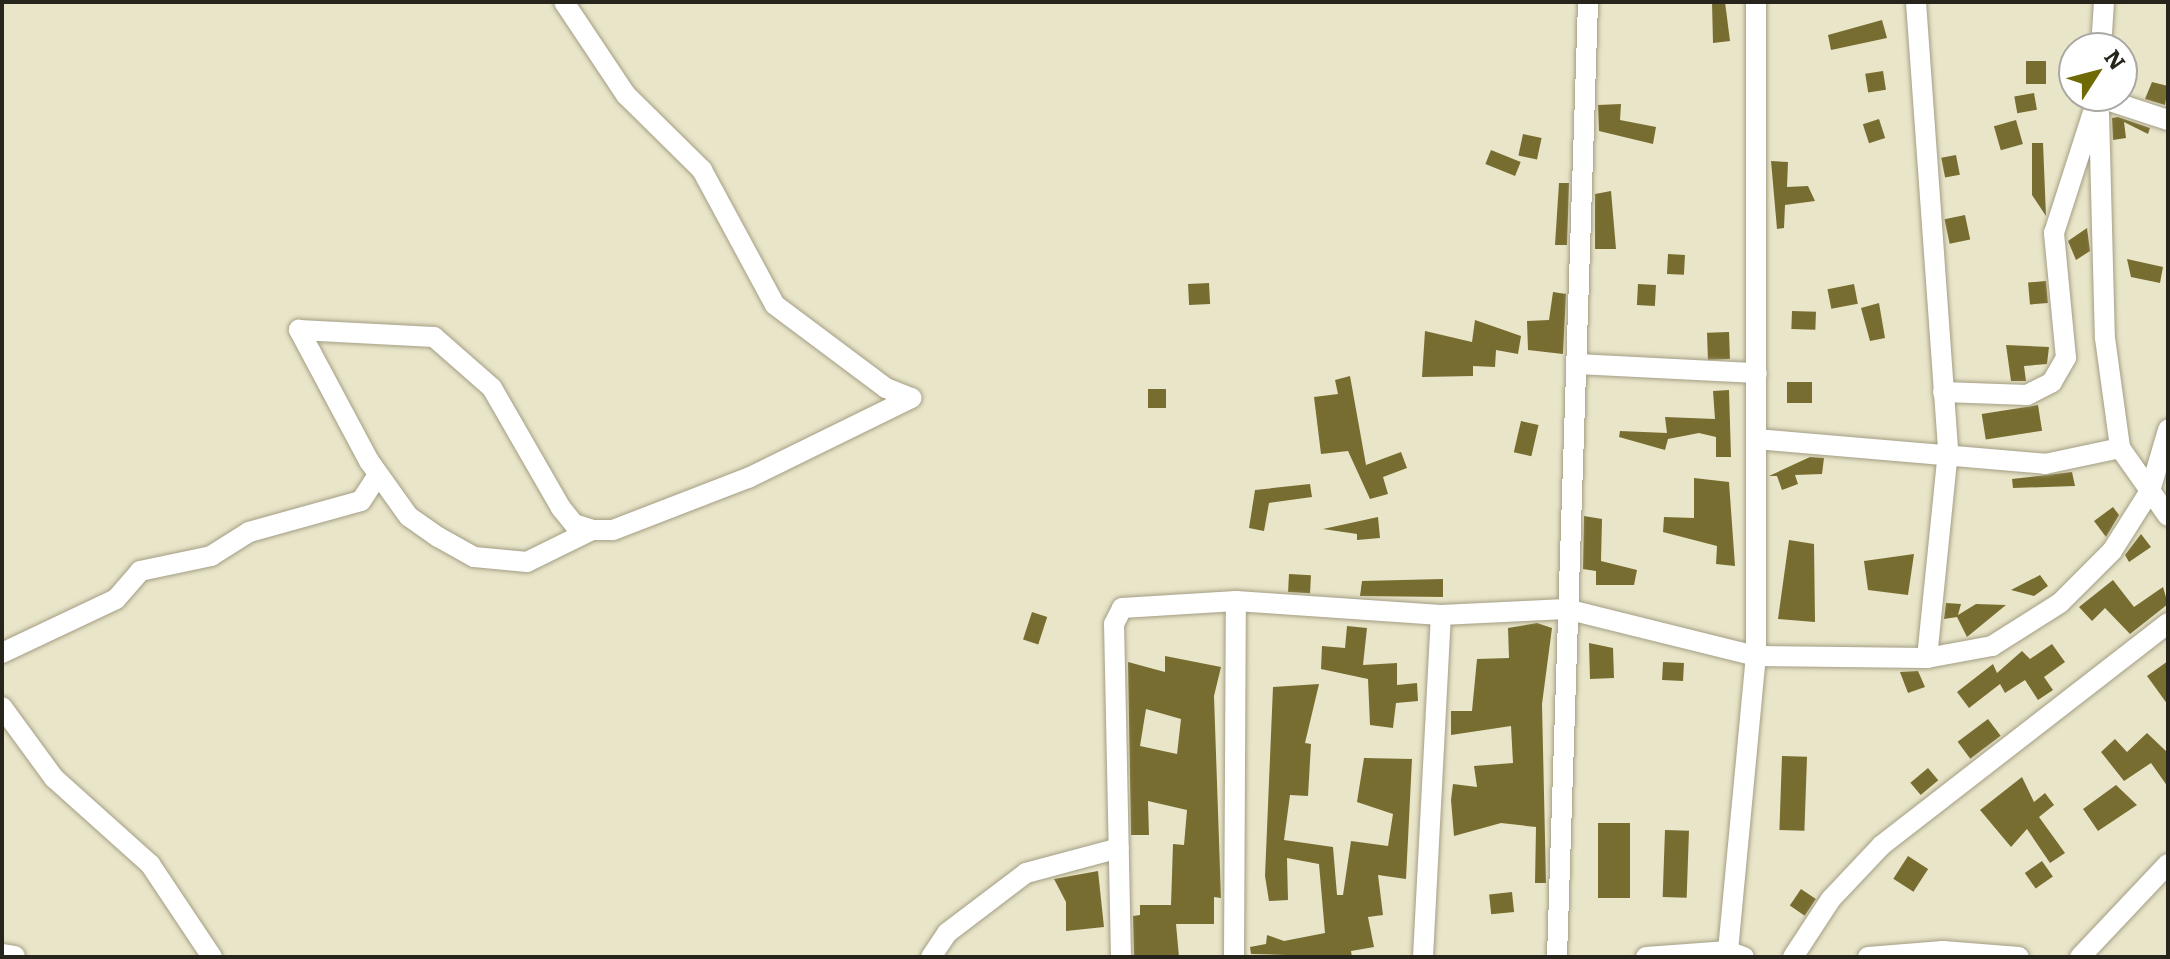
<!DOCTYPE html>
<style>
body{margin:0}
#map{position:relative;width:2170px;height:959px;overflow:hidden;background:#e9e5c9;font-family:Literata,serif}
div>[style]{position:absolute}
.building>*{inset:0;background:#786d30;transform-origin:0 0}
.roads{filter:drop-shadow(0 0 2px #a39e84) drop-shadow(0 0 2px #a39e84)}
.street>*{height:20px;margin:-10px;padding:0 10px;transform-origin:10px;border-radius:10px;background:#fff}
span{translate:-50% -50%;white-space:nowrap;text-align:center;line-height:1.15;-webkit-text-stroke:8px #fff;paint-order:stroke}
.frame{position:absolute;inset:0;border:4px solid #27251b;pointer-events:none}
.north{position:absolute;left:2058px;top:32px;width:80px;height:80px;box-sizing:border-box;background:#fff;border:2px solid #a9a8a4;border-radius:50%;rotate:54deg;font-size:22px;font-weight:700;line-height:32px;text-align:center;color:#27251b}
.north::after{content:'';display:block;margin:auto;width:28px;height:36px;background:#6f6a06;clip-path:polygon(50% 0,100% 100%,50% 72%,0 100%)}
</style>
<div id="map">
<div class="building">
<div style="clip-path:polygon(1712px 2px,1725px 2px,1730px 41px,1713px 43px)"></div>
<div style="clip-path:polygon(1882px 20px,1887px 38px,1831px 50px,1828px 35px)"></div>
<div style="left:2026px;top:61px;width:20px;height:23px"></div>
<div style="left:1883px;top:71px;width:19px;height:18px;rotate:81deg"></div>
<div style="clip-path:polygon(2152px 82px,2168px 86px,2165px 105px,2145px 99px)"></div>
<div style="left:2034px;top:93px;width:17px;height:20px;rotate:80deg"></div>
<div style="clip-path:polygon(1621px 104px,1620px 120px,1656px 127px,1653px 144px,1599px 131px,1598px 105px)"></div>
<div style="clip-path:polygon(2112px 118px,2118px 117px,2150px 128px,2148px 134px,2124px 122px,2126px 138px,2113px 140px)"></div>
<div style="left:1879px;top:119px;width:20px;height:17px;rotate:72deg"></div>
<div style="left:2016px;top:120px;width:25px;height:23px;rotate:74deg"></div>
<div style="left:1523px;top:134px;width:19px;height:22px;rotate:12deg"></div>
<div style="clip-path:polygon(2032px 143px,2043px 143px,2046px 216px,2032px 195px)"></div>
<div style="left:1491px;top:150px;width:32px;height:15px;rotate:22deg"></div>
<div style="left:1956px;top:155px;width:20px;height:15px;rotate:79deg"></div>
<div style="clip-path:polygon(1771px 161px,1788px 162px,1787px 187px,1808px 186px,1815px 201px,1785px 205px,1784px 228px,1777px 229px)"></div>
<div style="clip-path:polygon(1559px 183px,1569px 183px,1567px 245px,1555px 245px)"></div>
<div style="clip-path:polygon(1611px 191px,1616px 249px,1595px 249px,1595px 194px)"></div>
<div style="left:1965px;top:215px;width:25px;height:21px;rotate:78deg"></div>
<div style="clip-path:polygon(2087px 228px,2090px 251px,2076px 260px,2068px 241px)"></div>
<div style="left:1668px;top:254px;width:17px;height:20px;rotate:3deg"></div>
<div style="clip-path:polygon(2127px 259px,2163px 267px,2160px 283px,2131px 277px)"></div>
<div style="left:2046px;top:281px;width:22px;height:18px;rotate:85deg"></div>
<div style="left:1209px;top:283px;width:21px;height:21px;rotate:87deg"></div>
<div style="left:1638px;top:284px;width:18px;height:21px;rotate:3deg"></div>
<div style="left:1854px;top:284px;width:20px;height:27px;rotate:79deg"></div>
<div style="clip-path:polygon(1553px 292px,1566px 294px,1563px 354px,1528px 350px,1527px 321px,1549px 320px)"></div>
<div style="clip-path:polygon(1879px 303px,1885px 338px,1870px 341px,1861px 308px)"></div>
<div style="left:1792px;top:311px;width:24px;height:18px;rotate:2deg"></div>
<div style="clip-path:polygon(1475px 320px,1521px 336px,1518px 354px,1496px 350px,1495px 367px,1473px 366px,1473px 376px,1422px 377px,1425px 331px,1472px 342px)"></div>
<div style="left:1729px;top:332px;width:27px;height:22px;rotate:88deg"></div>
<div style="clip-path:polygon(2006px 345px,2049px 347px,2047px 364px,2024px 366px,2026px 381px,2011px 381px)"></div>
<div style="clip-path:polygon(1350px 376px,1366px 465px,1401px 452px,1407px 468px,1383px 477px,1388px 494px,1370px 499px,1348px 451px,1321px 454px,1314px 397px,1338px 394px,1335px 380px)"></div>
<div style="left:1787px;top:382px;width:25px;height:21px"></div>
<div style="left:1148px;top:389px;width:18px;height:19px"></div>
<div style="clip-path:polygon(1729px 390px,1731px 457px,1716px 457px,1716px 437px,1699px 433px,1668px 439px,1665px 450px,1619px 437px,1620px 431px,1667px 433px,1665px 417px,1715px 419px,1713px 391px)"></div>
<div style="left:2038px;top:405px;width:26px;height:57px;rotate:81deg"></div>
<div style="left:1521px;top:421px;width:18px;height:32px;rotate:13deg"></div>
<div style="clip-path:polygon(1810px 457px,1824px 458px,1822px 474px,1795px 475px,1798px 484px,1782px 490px,1777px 476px,1769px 476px)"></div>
<div style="clip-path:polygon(2072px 472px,2075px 486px,2013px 488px,2012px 479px)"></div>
<div style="clip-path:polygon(1694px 478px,1729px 482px,1735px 566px,1716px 564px,1717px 546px,1663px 532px,1664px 517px,1694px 518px)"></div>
<div style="clip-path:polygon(1310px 484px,1312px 497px,1269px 503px,1264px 531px,1249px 528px,1255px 490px)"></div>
<div style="clip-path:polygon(2113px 507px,2119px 515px,2106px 537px,2094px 521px)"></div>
<div style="clip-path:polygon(1584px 516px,1602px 519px,1601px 561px,1637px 570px,1634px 585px,1596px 585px,1596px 571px,1583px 569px)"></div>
<div style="clip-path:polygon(1378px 517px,1380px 538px,1357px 540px,1357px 534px,1323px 529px)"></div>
<div style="clip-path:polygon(2141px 534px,2151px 547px,2129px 562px,2125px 555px)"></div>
<div style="clip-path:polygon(1789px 540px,1814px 544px,1815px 622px,1778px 619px)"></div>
<div style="clip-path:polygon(1914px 554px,1908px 595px,1868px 590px,1864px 561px)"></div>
<div style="left:1289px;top:574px;width:22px;height:18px;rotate:3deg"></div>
<div style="clip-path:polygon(2040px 575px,2048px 586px,2034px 596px,2011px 590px)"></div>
<div style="clip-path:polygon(1443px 579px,1443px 597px,1360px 596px,1362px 581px)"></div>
<div style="clip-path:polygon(2113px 580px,2134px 607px,2163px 587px,2168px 604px,2130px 634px,2105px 608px,2092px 621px,2079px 607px)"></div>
<div style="clip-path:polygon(1946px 603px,1961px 604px,1958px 615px,1976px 604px,2006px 605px,1967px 637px,1957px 617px,1944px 619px)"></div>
<div style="left:1032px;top:612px;width:16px;height:29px;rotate:18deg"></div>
<div style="clip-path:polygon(1537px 623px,1552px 628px,1542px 704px,1546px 883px,1535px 883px,1536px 827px,1501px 823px,1454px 836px,1451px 800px,1453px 784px,1477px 787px,1474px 766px,1513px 763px,1511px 726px,1451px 735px,1451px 711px,1472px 711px,1477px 659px,1509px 658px,1508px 628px)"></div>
<div style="clip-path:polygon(1347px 626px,1367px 628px,1363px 665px,1397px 663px,1397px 685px,1417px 683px,1418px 701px,1396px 703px,1393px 728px,1370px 725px,1368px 679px,1321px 669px,1322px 646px,1345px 648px)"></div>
<div style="clip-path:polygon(1589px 643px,1613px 648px,1614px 678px,1590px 679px)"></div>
<div style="clip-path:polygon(2052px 644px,2065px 662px,2044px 677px,2053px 690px,2038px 700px,2025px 680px,2005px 693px,2000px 684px,1969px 708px,1957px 692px,1993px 664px,1997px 673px,2022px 651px,2030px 659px)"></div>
<div style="clip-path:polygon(evenodd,1165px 656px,1221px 667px,1214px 696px,1221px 898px,1214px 897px,1214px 924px,1176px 924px,1179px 957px,1134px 957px,1133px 916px,1140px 915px,1140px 905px,1171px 905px,1173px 844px,1184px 845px,1187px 810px,1148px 801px,1149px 835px,1131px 835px,1128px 662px,1165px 672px,1165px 656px,1146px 709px,1181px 719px,1177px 754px,1140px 746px,1146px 709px)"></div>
<div style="clip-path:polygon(2168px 661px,2168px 705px,2147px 676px)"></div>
<div style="left:1663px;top:662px;width:21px;height:18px;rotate:3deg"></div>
<div style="clip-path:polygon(1918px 671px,1925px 687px,1908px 693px,1900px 672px)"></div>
<div style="clip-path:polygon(1319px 684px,1305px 743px,1311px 744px,1308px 796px,1290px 795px,1284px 840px,1333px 847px,1337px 895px,1343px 895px,1351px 841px,1388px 846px,1393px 814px,1357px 802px,1364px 758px,1412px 759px,1406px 879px,1378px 875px,1383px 915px,1368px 917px,1374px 947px,1351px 951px,1352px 957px,1251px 954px,1250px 947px,1266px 944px,1267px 935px,1284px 941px,1325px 933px,1319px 864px,1287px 858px,1288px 900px,1269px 901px,1265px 876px,1273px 687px)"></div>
<div style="left:1988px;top:719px;width:21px;height:38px;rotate:53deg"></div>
<div style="clip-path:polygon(2147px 733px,2168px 753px,2168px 787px,2151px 763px,2124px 781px,2101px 752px,2115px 739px,2127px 752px)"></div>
<div style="left:1782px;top:756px;width:25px;height:74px;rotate:2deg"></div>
<div style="left:1928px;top:768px;width:16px;height:23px;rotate:50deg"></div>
<div style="clip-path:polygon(2022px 777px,2034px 802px,2045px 793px,2054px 805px,2039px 817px,2065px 853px,2050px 863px,2027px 829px,2011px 847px,1980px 810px)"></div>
<div style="clip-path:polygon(2116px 785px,2137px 805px,2098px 831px,2083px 809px)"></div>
<div style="left:1598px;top:823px;width:32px;height:75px"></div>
<div style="left:1665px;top:830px;width:24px;height:67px;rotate:2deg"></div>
<div style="left:1908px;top:856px;width:24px;height:27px;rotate:33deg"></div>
<div style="left:2042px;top:861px;width:19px;height:21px;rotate:55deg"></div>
<div style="clip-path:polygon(1098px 871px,1104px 927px,1066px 931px,1066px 902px,1054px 879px)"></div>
<div style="left:1801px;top:889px;width:18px;height:20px;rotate:34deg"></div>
<div style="left:1512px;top:892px;width:20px;height:23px;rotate:84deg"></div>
</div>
<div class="roads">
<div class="street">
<div style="left:564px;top:2px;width:112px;rotate:56.3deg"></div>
<div style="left:626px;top:95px;width:107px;rotate:44.6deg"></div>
<div style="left:702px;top:170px;width:153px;rotate:61.6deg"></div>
<div style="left:775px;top:305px;width:139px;rotate:36.8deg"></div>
<div style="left:886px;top:388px;width:27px;rotate:22deg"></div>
<div style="left:1916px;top:2px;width:450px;rotate:85.9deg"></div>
<div style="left:1948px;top:451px;width:208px;rotate:95.8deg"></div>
<div style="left:2101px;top:48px;width:46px;rotate:-86.3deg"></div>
<div style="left:2099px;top:113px;width:225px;rotate:88.5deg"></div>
<div style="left:2105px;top:338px;width:111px;rotate:82.2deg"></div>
<div style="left:2120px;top:448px;width:83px;rotate:54.8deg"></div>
<div style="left:1577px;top:364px;width:180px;rotate:2.9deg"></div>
<div style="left:1943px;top:392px;width:84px;rotate:2deg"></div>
<div style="left:2027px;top:395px;width:28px;rotate:-27deg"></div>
<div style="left:2052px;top:382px;width:28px;rotate:-60deg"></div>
<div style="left:2066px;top:358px;width:126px;rotate:-95.5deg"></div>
<div style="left:2054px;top:233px;width:143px;rotate:-72.1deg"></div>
<div style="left:2098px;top:97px;width:74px;rotate:18.2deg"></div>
<div style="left:1756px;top:439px;width:290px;rotate:4.9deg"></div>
<div style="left:2045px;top:464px;width:77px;rotate:-12deg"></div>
<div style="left:592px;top:530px;width:72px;rotate:153.8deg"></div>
<div style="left:527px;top:562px;width:53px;rotate:-174.6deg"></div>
<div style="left:474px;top:557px;width:41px;rotate:-150.9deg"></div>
<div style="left:438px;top:537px;width:35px;rotate:-145deg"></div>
<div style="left:409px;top:517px;width:69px;rotate:-125.5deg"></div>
<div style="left:369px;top:461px;width:149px;rotate:-118.1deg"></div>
<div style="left:299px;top:330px;width:135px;rotate:3deg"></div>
<div style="left:434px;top:337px;width:77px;rotate:41.3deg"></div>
<div style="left:492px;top:388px;width:138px;rotate:60.1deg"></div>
<div style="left:561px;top:508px;width:21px;rotate:51deg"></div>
<div style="left:574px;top:524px;width:19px;rotate:18deg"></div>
<div style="left:592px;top:530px;width:21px"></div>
<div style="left:613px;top:530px;width:145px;rotate:-21.1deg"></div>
<div style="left:748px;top:478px;width:182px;rotate:-26.1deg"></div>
<div style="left:2px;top:653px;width:126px;rotate:-25.3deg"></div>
<div style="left:116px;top:599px;width:37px;rotate:-49deg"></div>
<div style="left:140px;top:571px;width:73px;rotate:-11.9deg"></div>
<div style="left:211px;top:556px;width:45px;rotate:-32.3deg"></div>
<div style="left:249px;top:532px;width:116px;rotate:-15.5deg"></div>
<div style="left:361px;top:501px;width:31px;rotate:-57deg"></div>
<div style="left:2px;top:707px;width:88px;rotate:53.8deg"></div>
<div style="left:54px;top:778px;width:129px;rotate:41.9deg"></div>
<div style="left:150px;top:864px;width:112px;rotate:56.3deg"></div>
<div style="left:1728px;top:951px;width:296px;rotate:-84.6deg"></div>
<div style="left:1756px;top:656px;width:654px;rotate:-90deg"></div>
<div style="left:2px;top:954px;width:13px;rotate:9deg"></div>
<div style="left:931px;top:957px;width:29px;rotate:-56deg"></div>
<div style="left:947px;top:933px;width:99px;rotate:-37.2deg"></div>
<div style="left:1026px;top:873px;width:96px;rotate:-15deg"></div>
<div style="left:1121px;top:957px;width:333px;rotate:-91.2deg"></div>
<div style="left:1114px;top:624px;width:18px;rotate:-63deg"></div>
<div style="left:1122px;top:608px;width:114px;rotate:-3.5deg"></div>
<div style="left:1236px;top:601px;width:205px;rotate:3.9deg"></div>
<div style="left:1441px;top:615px;width:125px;rotate:-2.7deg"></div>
<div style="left:1566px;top:609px;width:196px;rotate:13.9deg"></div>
<div style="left:1756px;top:656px;width:171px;rotate:0.7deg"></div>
<div style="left:1927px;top:658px;width:66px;rotate:-10.5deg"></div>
<div style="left:1992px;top:646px;width:80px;rotate:-32.3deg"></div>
<div style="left:2060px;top:603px;width:74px;rotate:-45deg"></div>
<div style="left:2112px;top:551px;width:71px;rotate:-57.7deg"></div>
<div style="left:2150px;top:491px;width:64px;rotate:-73.6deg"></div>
<div style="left:1234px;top:957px;width:356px;rotate:-89.7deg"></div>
<div style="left:1423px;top:957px;width:342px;rotate:-87deg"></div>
<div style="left:1557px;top:957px;width:956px;rotate:-88.14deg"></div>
<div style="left:1646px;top:957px;width:82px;rotate:-4.2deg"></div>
<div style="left:1728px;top:951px;width:17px;rotate:21deg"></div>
<div style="left:1793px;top:957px;width:69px;rotate:-56.8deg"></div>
<div style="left:1831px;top:899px;width:74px;rotate:-46.6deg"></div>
<div style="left:1882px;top:845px;width:362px;rotate:-37.8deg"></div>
<div style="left:1868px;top:957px;width:75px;rotate:-4.6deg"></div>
<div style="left:1943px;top:951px;width:76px;rotate:4.5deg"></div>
<div style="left:2080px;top:957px;width:128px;rotate:-46.6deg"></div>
</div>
</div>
<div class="frame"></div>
<div class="north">N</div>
</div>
